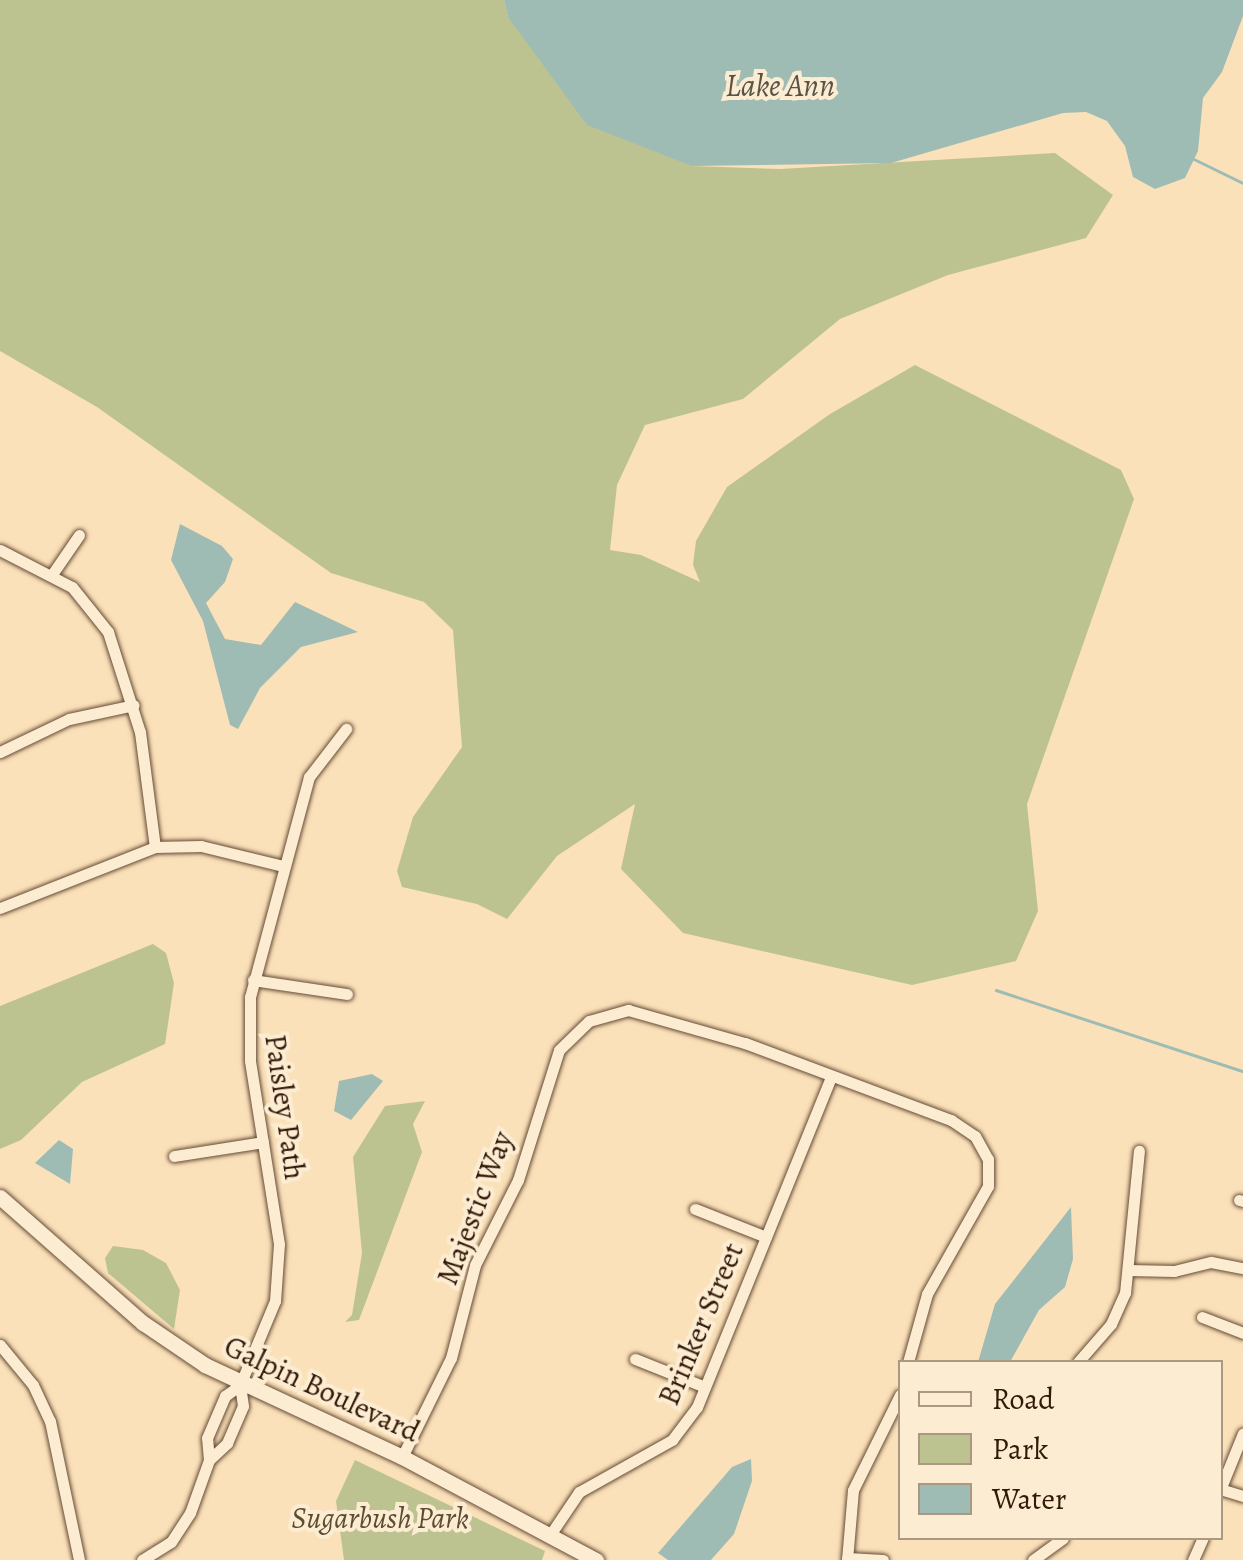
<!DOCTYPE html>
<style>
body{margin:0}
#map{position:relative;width:1243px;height:1560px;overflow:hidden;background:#fbe1b9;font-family:Alegreya,serif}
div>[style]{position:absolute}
.green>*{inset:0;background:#bcc391}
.water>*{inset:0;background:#9fbcb4}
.stream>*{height:2.5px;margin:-1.25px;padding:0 1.25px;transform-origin:1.25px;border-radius:1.25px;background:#9fbcb4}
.roads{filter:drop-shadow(0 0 2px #654b36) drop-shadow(0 0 2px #654b36)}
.street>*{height:11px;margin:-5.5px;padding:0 5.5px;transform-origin:5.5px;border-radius:5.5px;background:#fcecd2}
.secondary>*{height:15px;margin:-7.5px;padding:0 7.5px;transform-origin:7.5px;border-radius:7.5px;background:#fcecd2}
span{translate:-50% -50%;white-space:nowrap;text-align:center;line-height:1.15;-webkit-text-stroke:8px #fcecd2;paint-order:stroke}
.street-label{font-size:30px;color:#33190a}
.park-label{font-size:30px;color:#5c4c32;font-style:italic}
.water-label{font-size:32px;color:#595246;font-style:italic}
.legend{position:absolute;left:898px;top:1360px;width:325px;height:180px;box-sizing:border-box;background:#fcecd2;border:2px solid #ac9882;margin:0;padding:12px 18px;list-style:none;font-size:30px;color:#33190a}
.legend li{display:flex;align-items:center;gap:20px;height:50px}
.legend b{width:50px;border:2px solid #ac9882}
</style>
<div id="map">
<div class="green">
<div style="clip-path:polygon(0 0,504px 0,508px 17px,692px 166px,780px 169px,1055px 153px,1113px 195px,1086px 238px,948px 275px,840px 319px,743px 399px,645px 425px,617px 485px,610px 550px,641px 555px,700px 582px,693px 565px,696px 541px,727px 487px,830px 414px,915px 365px,1121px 470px,1134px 499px,1027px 804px,1038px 911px,1016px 961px,912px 985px,683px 933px,621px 869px,635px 804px,557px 856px,507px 919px,477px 904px,402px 887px,397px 871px,413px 817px,462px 747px,453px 630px,424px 602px,331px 573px,97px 407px,0 351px)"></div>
<div style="clip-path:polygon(153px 944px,166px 953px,174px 983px,165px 1044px,82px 1082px,21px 1140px,0 1149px,0 1006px)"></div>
<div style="clip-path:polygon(425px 1101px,413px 1124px,422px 1152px,359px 1320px,345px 1322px,352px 1315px,362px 1253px,353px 1157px,385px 1106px)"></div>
<div style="clip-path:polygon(113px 1246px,143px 1250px,166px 1263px,180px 1290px,174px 1329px,108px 1273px,105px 1258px)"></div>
<div style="clip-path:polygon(355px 1460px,545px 1551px,542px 1560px,344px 1560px,336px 1501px)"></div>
</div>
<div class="water">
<div style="clip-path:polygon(504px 0,1243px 0,1243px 16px,1222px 72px,1203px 98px,1198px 151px,1185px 178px,1155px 189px,1133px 177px,1125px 146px,1107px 121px,1086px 112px,1063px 113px,891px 163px,692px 166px,587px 125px,508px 17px)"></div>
<div style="clip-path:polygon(180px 524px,222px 546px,233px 559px,225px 582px,206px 603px,225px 639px,261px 645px,295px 602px,358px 632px,301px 647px,260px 688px,238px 729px,230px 725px,203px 621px,171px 560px)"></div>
<div style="clip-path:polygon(372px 1074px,383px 1081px,351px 1120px,334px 1111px,339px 1081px)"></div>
<div style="clip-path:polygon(59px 1140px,73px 1149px,70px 1184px,35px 1163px)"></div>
<div style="clip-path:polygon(1071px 1207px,1073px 1259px,1065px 1287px,1039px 1310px,1010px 1362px,978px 1362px,995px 1304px)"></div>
<div style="clip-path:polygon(751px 1459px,752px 1481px,734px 1534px,711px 1560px,668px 1560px,658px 1553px,732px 1467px)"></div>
</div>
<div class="stream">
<div style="left:1192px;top:158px;width:57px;rotate:26.1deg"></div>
<div style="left:996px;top:990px;width:260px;rotate:18.2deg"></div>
</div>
<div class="roads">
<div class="street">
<div style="left:0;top:550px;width:81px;rotate:27.2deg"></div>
<div style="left:72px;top:587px;width:58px;rotate:51.3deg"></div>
<div style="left:108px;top:632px;width:105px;rotate:72.3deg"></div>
<div style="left:140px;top:732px;width:116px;rotate:82.6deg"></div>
<div style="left:53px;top:573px;width:46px;rotate:-55.6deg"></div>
<div style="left:0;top:752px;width:76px;rotate:-25.6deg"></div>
<div style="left:69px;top:719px;width:66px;rotate:-12.2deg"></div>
<div style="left:0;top:908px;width:167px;rotate:-21.5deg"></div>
<div style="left:155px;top:847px;width:46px;rotate:-1.2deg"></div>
<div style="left:201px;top:846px;width:84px;rotate:13.7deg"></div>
<div style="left:253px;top:980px;width:95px;rotate:8.5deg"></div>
<div style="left:174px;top:1156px;width:90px;rotate:-8.9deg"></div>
<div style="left:1239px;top:1200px;width:4px;rotate:14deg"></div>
<div style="left:695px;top:1209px;width:76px;rotate:21.5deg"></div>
<div style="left:1128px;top:1270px;width:46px;rotate:1.2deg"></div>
<div style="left:1174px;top:1271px;width:38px;rotate:-14deg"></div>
<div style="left:1211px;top:1262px;width:33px;rotate:11deg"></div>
<div style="left:1202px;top:1317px;width:44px;rotate:21.3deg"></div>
<div style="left:0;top:1345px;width:52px;rotate:50.5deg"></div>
<div style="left:33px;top:1385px;width:40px;rotate:65deg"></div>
<div style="left:50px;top:1421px;width:142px;rotate:78.2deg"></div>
<div style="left:635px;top:1359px;width:75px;rotate:21.8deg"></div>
<div style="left:1078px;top:1362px;width:50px;rotate:-49deg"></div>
<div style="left:1111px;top:1324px;width:34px;rotate:-66deg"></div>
<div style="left:1125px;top:1293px;width:143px;rotate:-84.4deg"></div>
<div style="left:402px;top:1457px;width:110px;rotate:-63.7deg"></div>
<div style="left:451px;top:1358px;width:96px;rotate:-75.5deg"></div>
<div style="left:475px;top:1265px;width:95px;rotate:-63.2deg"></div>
<div style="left:518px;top:1180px;width:136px;rotate:-72.5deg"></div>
<div style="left:559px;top:1050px;width:42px;rotate:-44deg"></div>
<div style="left:589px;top:1021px;width:41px;rotate:-15.8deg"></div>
<div style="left:628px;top:1010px;width:122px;rotate:15.8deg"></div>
<div style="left:745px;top:1043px;width:220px;rotate:20.5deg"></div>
<div style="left:951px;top:1120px;width:29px;rotate:34deg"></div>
<div style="left:975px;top:1136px;width:26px;rotate:61deg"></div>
<div style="left:988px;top:1159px;width:27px;rotate:90deg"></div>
<div style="left:988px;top:1186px;width:124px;rotate:119.5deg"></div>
<div style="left:927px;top:1294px;width:71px;rotate:105.6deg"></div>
<div style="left:209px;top:1460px;width:25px;rotate:-43deg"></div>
<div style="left:227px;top:1443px;width:40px;rotate:-66.6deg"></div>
<div style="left:243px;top:1406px;width:21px;rotate:-98deg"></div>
<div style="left:1220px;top:1489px;width:24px;rotate:17deg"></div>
<div style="left:1220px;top:1490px;width:61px;rotate:-68deg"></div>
<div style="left:550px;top:1535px;width:52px;rotate:-56deg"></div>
<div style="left:579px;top:1492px;width:107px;rotate:-29.2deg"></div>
<div style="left:672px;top:1440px;width:41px;rotate:-52.9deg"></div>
<div style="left:697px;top:1407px;width:356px;rotate:-67.9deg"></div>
<div style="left:847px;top:1558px;width:36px;rotate:3deg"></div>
<div style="left:142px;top:1560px;width:34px;rotate:-32deg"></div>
<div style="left:171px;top:1542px;width:35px;rotate:-57deg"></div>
<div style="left:190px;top:1513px;width:56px;rotate:-70.3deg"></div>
<div style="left:209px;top:1460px;width:22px;rotate:-95deg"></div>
<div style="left:207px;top:1438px;width:46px;rotate:-66.8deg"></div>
<div style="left:225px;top:1396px;width:19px;rotate:-36deg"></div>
<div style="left:240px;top:1385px;width:91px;rotate:-67.4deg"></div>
<div style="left:275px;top:1301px;width:57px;rotate:-86deg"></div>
<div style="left:279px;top:1244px;width:186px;rotate:-99deg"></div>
<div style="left:250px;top:1060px;width:63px;rotate:-90deg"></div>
<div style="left:250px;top:997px;width:228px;rotate:-75deg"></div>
<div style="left:309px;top:777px;width:61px;rotate:-52.4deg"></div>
<div style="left:847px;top:1560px;width:70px;rotate:-85.1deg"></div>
<div style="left:853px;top:1490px;width:106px;rotate:-63.7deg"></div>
<div style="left:1033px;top:1560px;width:37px;rotate:-36deg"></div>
<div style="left:1193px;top:1560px;width:24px;rotate:-66deg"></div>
</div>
<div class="secondary">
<div style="left:0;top:1197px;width:191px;rotate:41.4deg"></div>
<div style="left:143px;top:1323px;width:75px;rotate:34.1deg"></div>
<div style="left:205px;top:1365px;width:217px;rotate:25deg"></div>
<div style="left:402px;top:1457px;width:220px;rotate:28deg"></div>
</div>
</div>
<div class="street-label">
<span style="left:285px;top:1107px;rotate:82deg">Paisley Path</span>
<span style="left:475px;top:1208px;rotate:-69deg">Majestic Way</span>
<span style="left:701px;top:1324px;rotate:-67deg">Brinker Street</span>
<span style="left:322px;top:1389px;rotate:25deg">Galpin Boulevard</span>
</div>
<div class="park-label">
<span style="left:380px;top:1518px">Sugarbush Park</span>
</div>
<div class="water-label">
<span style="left:780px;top:85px">Lake Ann</span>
</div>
<ul class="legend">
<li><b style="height:12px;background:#fcecd2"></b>Road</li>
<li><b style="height:28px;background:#bcc391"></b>Park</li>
<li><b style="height:28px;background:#9fbcb4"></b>Water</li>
</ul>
</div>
